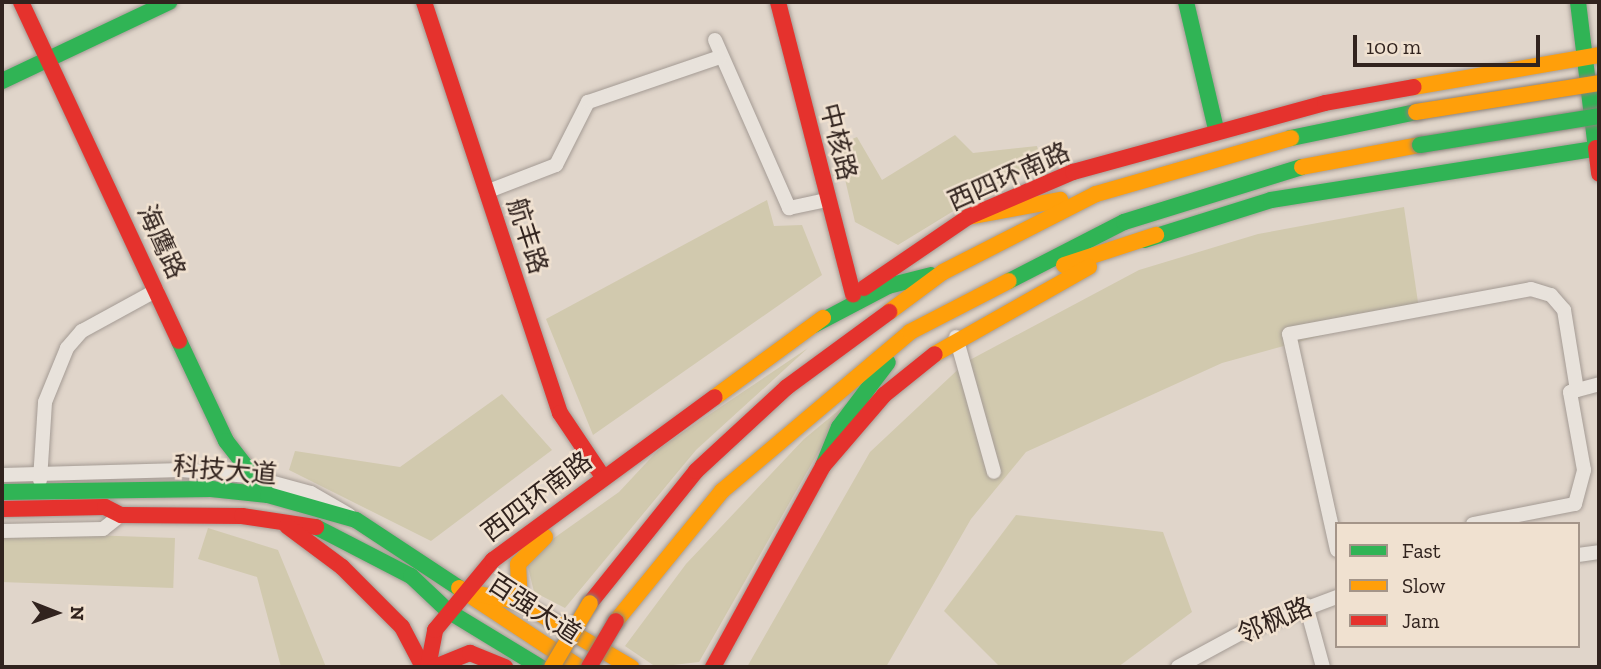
<!DOCTYPE html>
<meta charset="utf-8">
<style>
body{margin:0}
#map{position:relative;width:1601px;height:669px;overflow:hidden;background:#e0d5ca;font-family:"Zilla Slab","Noto Sans SC",serif}
div>[style]{position:absolute}
.green>*{inset:0;background:#d1c9ae;transform-origin:0 0}
.roads{filter:drop-shadow(0 0 2px #a49b94) drop-shadow(0 0 2px #a49b94)}
.street>*{height:14px;margin:-7px;padding:0 7px;transform-origin:7px;border-radius:7px;background:#e8e2db}
.fast>*{height:16px;margin:-8px;padding:0 8px;transform-origin:8px;border-radius:8px;background:#30b455}
.slow>*{height:16px;margin:-8px;padding:0 8px;transform-origin:8px;border-radius:8px;background:#ff9f0a}
.jam>*{height:16px;margin:-8px;padding:0 8px;transform-origin:8px;border-radius:8px;background:#e5322d}
.bridges{filter:drop-shadow(0 0 2px #8a817a) drop-shadow(0 0 2px #8a817a)}
.fast-bridge>*{height:16px;margin:-8px;padding:0 8px;transform-origin:8px;border-radius:8px;background:#30b455}
.slow-bridge>*{height:16px;margin:-8px;padding:0 8px;transform-origin:8px;border-radius:8px;background:#ff9f0a}
.jam-bridge>*{height:16px;margin:-8px;padding:0 8px;transform-origin:8px;border-radius:8px;background:#e5322d}
span{translate:-50% -50%;white-space:nowrap;text-align:center;line-height:1.15;-webkit-text-stroke:5px #f0e1d0;paint-order:stroke}
.street-label{font-size:26px;color:#31231e}
.frame{position:absolute;inset:0;border:4px solid #31231e;pointer-events:none}
.legend{position:absolute;left:1335px;top:522px;width:245px;height:126px;box-sizing:border-box;background:#f0e1d0;border:2px solid #a49589;margin:0;padding:9px 12px;list-style:none;font-size:21px;color:#31231e}
.legend li{display:flex;align-items:center;gap:14px;height:35px}
.legend b{width:35px;border:2px solid #a49589}
.north{position:absolute;left:21px;top:578px;width:70px;height:70px;-webkit-text-stroke:5px #f0e1d0;paint-order:stroke;rotate:91deg;font-size:19px;font-weight:700;line-height:28px;text-align:center;color:#31231e}
.north::after{content:'';display:block;margin:auto;width:24px;height:32px;background:#31231e;clip-path:polygon(50% 0,100% 100%,50% 72%,0 100%)}
.scale{position:absolute;left:1353px;top:35px;width:187px;height:32px;box-sizing:border-box;border:4px solid #31231e;border-top:0;padding-left:9px;font-size:21px;line-height:24px;white-space:nowrap;color:#31231e;-webkit-text-stroke:5px #f0e1d0;paint-order:stroke}
</style>
<div id="map">
<div class="green">
<div style="clip-path:polygon(955px 135px,973px 153px,1037px 146px,1040px 158px,898px 245px,855px 222px,837px 145px,857px 137px,882px 180px)"></div>
<div style="clip-path:polygon(767px 200px,774px 226px,802px 225px,822px 275px,593px 435px,546px 319px)"></div>
<div style="clip-path:polygon(1404px 207px,1419px 309px,1222px 363px,1026px 452px,971px 519px,886px 667px,747px 667px,870px 452px,966px 362px,1139px 270px,1258px 234px)"></div>
<div style="clip-path:polygon(808px 348px,696px 450px,565px 608px,534px 592px,527px 563px,533px 553px,619px 492px,661px 447px)"></div>
<div style="clip-path:polygon(862px 391px,832px 428px,699px 662px,656px 667px,625px 646px,686px 564px,804px 439px)"></div>
<div style="clip-path:polygon(502px 394px,552px 450px,431px 541px,289px 470px,295px 451px,400px 467px)"></div>
<div style="clip-path:polygon(1016px 515px,1163px 532px,1192px 612px,1118px 667px,1000px 667px,944px 611px)"></div>
<div style="clip-path:polygon(208px 528px,278px 550px,326px 667px,281px 667px,257px 577px,198px 559px)"></div>
<div style="left:175px;top:538px;width:50px;height:173px;rotate:92deg"></div>
</div>
<div class="roads">
<div class="street">
<div style="left:715px;top:40px;width:184px;rotate:66.2deg"></div>
<div style="left:789px;top:208px;width:40px;rotate:-12deg"></div>
<div style="left:486px;top:192px;width:75px;rotate:-21.1deg"></div>
<div style="left:556px;top:165px;width:71px;rotate:-63.1deg"></div>
<div style="left:588px;top:102px;width:139px;rotate:-18.8deg"></div>
<div style="left:956px;top:337px;width:140px;rotate:74.3deg"></div>
<div style="left:2px;top:475px;width:180px;rotate:-1.6deg"></div>
<div style="left:182px;top:470px;width:66px;rotate:5.2deg"></div>
<div style="left:248px;top:476px;width:65px;rotate:15.1deg"></div>
<div style="left:311px;top:493px;width:44px;rotate:30.1deg"></div>
<div style="left:40px;top:480px;width:78px;rotate:-86.3deg"></div>
<div style="left:45px;top:402px;width:58px;rotate:-67.8deg"></div>
<div style="left:67px;top:348px;width:23px;rotate:-49deg"></div>
<div style="left:82px;top:331px;width:85px;rotate:-28.7deg"></div>
<div style="left:1473px;top:524px;width:104px;rotate:-11.1deg"></div>
<div style="left:1575px;top:504px;width:35px;rotate:-75deg"></div>
<div style="left:1584px;top:470px;width:79px;rotate:-100.2deg"></div>
<div style="left:1570px;top:392px;width:30px;rotate:-15deg"></div>
<div style="left:2px;top:531px;width:101px;rotate:-1.1deg"></div>
<div style="left:103px;top:529px;width:23px;rotate:-38deg"></div>
<div style="left:1337px;top:550px;width:221px;rotate:-102.5deg"></div>
<div style="left:1289px;top:334px;width:246px;rotate:-10.5deg"></div>
<div style="left:1531px;top:289px;width:21px;rotate:17deg"></div>
<div style="left:1551px;top:295px;width:20px;rotate:49deg"></div>
<div style="left:1564px;top:310px;width:81px;rotate:80.8deg"></div>
<div style="left:1578px;top:555px;width:21px;rotate:-8deg"></div>
<div style="left:1306px;top:605px;width:64px;rotate:74.7deg"></div>
<div style="left:1178px;top:667px;width:72px;rotate:-28.4deg"></div>
<div style="left:1241px;top:633px;width:103px;rotate:-20.6deg"></div>
</div>
<div class="fast">
<div style="left:1186px;top:2px;width:130px;rotate:76.7deg"></div>
<div style="left:1578px;top:2px;width:147px;rotate:83deg"></div>
<div style="left:2px;top:81px;width:185px;rotate:-25.3deg"></div>
<div style="left:1291px;top:138px;width:128px;rotate:-11.7deg"></div>
<div style="left:1144px;top:240px;width:133px;rotate:-17.5deg"></div>
<div style="left:1271px;top:200px;width:332px;rotate:-9deg"></div>
<div style="left:1009px;top:281px;width:129px;rotate:-27.2deg"></div>
<div style="left:1124px;top:222px;width:186px;rotate:-17.2deg"></div>
<div style="left:814px;top:325px;width:84px;rotate:-27.8deg"></div>
<div style="left:888px;top:286px;width:44px;rotate:-14.3deg"></div>
<div style="left:179px;top:341px;width:110px;rotate:64.8deg"></div>
<div style="left:226px;top:441px;width:68px;rotate:52.1deg"></div>
<div style="left:823px;top:466px;width:42px;rotate:-67.7deg"></div>
<div style="left:839px;top:427px;width:81px;rotate:-53deg"></div>
<div style="left:2px;top:492px;width:209px;rotate:-0.8deg"></div>
<div style="left:211px;top:489px;width:57px;rotate:6deg"></div>
<div style="left:268px;top:495px;width:91px;rotate:15.9deg"></div>
<div style="left:356px;top:520px;width:123px;rotate:33.4deg"></div>
<div style="left:316px;top:527px;width:107px;rotate:27.3deg"></div>
<div style="left:411px;top:576px;width:51px;rotate:43.4deg"></div>
<div style="left:448px;top:611px;width:108px;rotate:31.3deg"></div>
</div>
<div class="slow">
<div style="left:1414px;top:87px;width:188px;rotate:-9.8deg"></div>
<div style="left:1302px;top:167px;width:120px;rotate:-10.6deg"></div>
<div style="left:968px;top:217px;width:94px;rotate:-10.5deg"></div>
<div style="left:1064px;top:265px;width:97px;rotate:-18.1deg"></div>
<div style="left:889px;top:312px;width:67px;rotate:-36.5deg"></div>
<div style="left:943px;top:272px;width:172px;rotate:-27deg"></div>
<div style="left:1096px;top:194px;width:203px;rotate:-16deg"></div>
<div style="left:935px;top:354px;width:177px;rotate:-29.5deg"></div>
<div style="left:715px;top:397px;width:134px;rotate:-36.2deg"></div>
<div style="left:545px;top:537px;width:38px;rotate:135deg"></div>
<div style="left:518px;top:564px;width:38px;rotate:87deg"></div>
<div style="left:520px;top:602px;width:129px;rotate:30.4deg"></div>
<div style="left:459px;top:588px;width:144px;rotate:33.4deg"></div>
<div style="left:473px;top:593px;width:48px;rotate:10.8deg"></div>
<div style="left:616px;top:621px;width:168px;rotate:-50.8deg"></div>
<div style="left:722px;top:491px;width:246px;rotate:-40.2deg"></div>
<div style="left:910px;top:332px;width:111px;rotate:-27.3deg"></div>
</div>
<div class="jam">
<div style="left:21px;top:2px;width:374px;rotate:65deg"></div>
<div style="left:424px;top:2px;width:433px;rotate:71.7deg"></div>
<div style="left:560px;top:413px;width:77px;rotate:56.1deg"></div>
<div style="left:778px;top:2px;width:302px;rotate:75.6deg"></div>
<div style="left:1596px;top:148px;width:26px;rotate:83deg"></div>
<div style="left:864px;top:288px;width:126px;rotate:-34.3deg"></div>
<div style="left:968px;top:217px;width:114px;rotate:-23.2deg"></div>
<div style="left:1073px;top:172px;width:261px;rotate:-15.3deg"></div>
<div style="left:1325px;top:103px;width:90px;rotate:-10.2deg"></div>
<div style="left:2px;top:509px;width:103px;rotate:-1.1deg"></div>
<div style="left:105px;top:507px;width:18px;rotate:27deg"></div>
<div style="left:121px;top:515px;width:121px;rotate:0.5deg"></div>
<div style="left:242px;top:516px;width:75px;rotate:8.5deg"></div>
<div style="left:287px;top:526px;width:69px;rotate:36.7deg"></div>
<div style="left:342px;top:567px;width:85px;rotate:45deg"></div>
<div style="left:402px;top:627px;width:45px;rotate:62.3deg"></div>
<div style="left:590px;top:603px;width:169px;rotate:-51.2deg"></div>
<div style="left:696px;top:471px;width:124px;rotate:-42.7deg"></div>
<div style="left:787px;top:387px;width:127px;rotate:-36.3deg"></div>
<div style="left:428px;top:667px;width:38px;rotate:-79deg"></div>
<div style="left:435px;top:630px;width:91px;rotate:-50.4deg"></div>
<div style="left:493px;top:560px;width:275px;rotate:-36.3deg"></div>
<div style="left:435px;top:667px;width:38px;rotate:-22deg"></div>
<div style="left:470px;top:653px;width:38px;rotate:22deg"></div>
<div style="left:713px;top:667px;width:229px;rotate:-61.3deg"></div>
<div style="left:823px;top:466px;width:94px;rotate:-49.3deg"></div>
<div style="left:884px;top:395px;width:65px;rotate:-38.8deg"></div>
</div>
</div>
<div class="bridges">
<div class="fast-bridge">
<div style="left:1420px;top:145px;width:181px;rotate:-9.2deg"></div>
</div>
<div class="slow-bridge">
<div style="left:1416px;top:112px;width:185px;rotate:-9deg"></div>
<div style="left:552px;top:667px;width:74px;rotate:-59.3deg"></div>
</div>
<div class="jam-bridge">
<div style="left:589px;top:667px;width:53px;rotate:-59.6deg"></div>
</div>
</div>
<div class="street-label">
<span style="left:838px;top:142px;rotate:76deg">中核路</span>
<span style="left:1009px;top:177px;rotate:-24deg">西四环南路</span>
<span style="left:527px;top:236px;rotate:72deg">航丰路</span>
<span style="left:161px;top:242px;rotate:65deg">海鹰路</span>
<span style="left:225px;top:471px;rotate:5deg">科技大道</span>
<span style="left:537px;top:497px;rotate:-37deg">西四环南路</span>
<span style="left:534px;top:609px;rotate:33deg">百强大道</span>
<span style="left:1275px;top:621px;rotate:-23deg">邻枫路</span>
</div>
<div class="frame"></div>
<ul class="legend">
<li><b style="height:9px;background:#30b455"></b>Fast</li>
<li><b style="height:9px;background:#ff9f0a"></b>Slow</li>
<li><b style="height:9px;background:#e5322d"></b>Jam</li>
</ul>
<div class="north">N</div>
<div class="scale">100 m</div>
</div>
